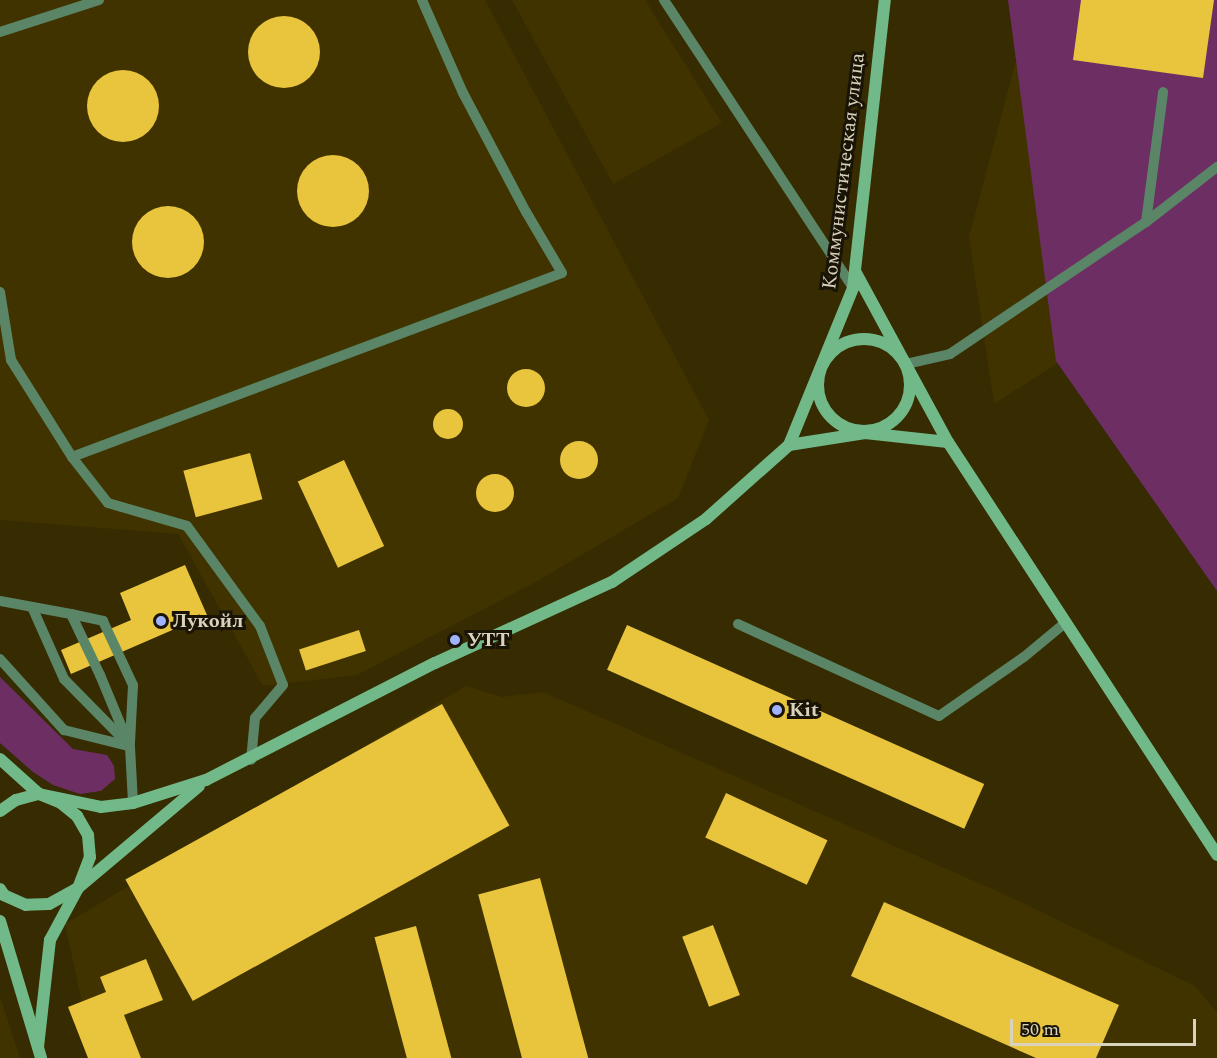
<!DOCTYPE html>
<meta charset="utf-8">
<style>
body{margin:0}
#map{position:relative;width:1217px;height:1058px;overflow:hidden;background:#362b01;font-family:Spectral,serif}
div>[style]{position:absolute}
.built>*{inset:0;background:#403300}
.green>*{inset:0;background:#6d2e64}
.building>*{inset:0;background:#e9c43d;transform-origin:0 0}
.round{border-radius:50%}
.service>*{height:10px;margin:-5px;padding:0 5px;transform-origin:5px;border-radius:5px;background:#5a8667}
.secondary>*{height:12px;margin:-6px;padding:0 6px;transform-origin:6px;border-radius:6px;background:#71b988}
.secondary>.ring{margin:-6px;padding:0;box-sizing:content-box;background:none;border:12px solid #71b988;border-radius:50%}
.dots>*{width:16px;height:16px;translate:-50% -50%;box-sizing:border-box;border:3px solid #191405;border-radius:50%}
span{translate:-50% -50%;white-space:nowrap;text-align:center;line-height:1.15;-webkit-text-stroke:6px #191405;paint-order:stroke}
.street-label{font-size:20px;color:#d9d3be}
.poi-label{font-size:20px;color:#d9d3be;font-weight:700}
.left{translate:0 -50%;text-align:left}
.scale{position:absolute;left:1010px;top:1019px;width:186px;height:27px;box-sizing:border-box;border:3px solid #d9d3be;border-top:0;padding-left:8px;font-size:18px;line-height:21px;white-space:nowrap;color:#d9d3be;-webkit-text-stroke:4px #191405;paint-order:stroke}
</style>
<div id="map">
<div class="built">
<div style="clip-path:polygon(0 0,485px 0,709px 420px,678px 498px,534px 583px,357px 675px,263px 686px,178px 534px,0 520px)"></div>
<div style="clip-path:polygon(512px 0,645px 0,722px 123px,613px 184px)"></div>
<div style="clip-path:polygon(1032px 0,1217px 0,1217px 261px,994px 404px,969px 237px)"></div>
<div style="clip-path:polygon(466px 686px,502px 697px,543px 692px,1006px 895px,1195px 986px,1217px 1012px,1217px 1058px,94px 1058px,65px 924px)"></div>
<div style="clip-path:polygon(0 996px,20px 1058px,0 1058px)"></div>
</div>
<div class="green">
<div style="clip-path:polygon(1008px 0,1217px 0,1217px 591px,1056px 361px)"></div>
<div style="clip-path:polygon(0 677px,73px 749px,107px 755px,114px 766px,115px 779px,101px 791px,80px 794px,53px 785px,33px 772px,0 743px)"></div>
</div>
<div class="building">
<div style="clip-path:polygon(1081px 0,1214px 0,1203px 78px,1073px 60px)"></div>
<div class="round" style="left:248px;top:16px;width:72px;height:72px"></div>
<div class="round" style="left:87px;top:70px;width:72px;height:72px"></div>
<div class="round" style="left:297px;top:155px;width:72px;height:72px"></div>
<div class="round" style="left:132px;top:206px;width:72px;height:72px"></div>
<div class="round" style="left:507px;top:369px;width:38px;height:38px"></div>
<div class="round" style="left:433px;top:409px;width:30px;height:30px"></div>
<div class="round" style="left:560px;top:441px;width:38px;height:38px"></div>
<div style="left:250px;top:453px;width:48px;height:69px;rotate:75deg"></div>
<div style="left:344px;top:460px;width:95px;height:51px;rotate:65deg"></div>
<div class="round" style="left:476px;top:474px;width:38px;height:38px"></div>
<div style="clip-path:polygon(185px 565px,207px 615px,71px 674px,61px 650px,131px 620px,120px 593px)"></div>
<div style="left:627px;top:625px;width:391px;height:49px;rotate:24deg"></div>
<div style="left:359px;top:630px;width:22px;height:63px;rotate:72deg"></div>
<div style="left:442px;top:704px;width:139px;height:362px;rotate:61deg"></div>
<div style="left:726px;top:793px;width:112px;height:49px;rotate:25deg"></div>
<div style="left:540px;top:878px;width:187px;height:64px;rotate:75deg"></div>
<div style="clip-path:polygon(884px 902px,1119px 1005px,1096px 1058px,1036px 1058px,851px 976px)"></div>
<div style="left:713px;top:925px;width:75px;height:33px;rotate:69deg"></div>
<div style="left:416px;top:926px;width:137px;height:43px;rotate:75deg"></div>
<div style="clip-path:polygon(146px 959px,163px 1000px,124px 1015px,141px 1058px,88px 1058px,68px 1007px,106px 992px,100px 977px)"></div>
</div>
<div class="service">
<div style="left:664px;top:0;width:344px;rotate:56.7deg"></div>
<div style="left:0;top:32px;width:104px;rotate:-17.9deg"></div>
<div style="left:1146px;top:222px;width:131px;rotate:-82.5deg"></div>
<div style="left:0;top:292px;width:69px;rotate:80.8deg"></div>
<div style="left:11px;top:360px;width:115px;rotate:57.8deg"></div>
<div style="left:72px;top:457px;width:523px;rotate:-20.58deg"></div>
<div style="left:562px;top:273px;width:71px;rotate:-120.5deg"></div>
<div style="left:526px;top:212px;width:135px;rotate:-117.9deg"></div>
<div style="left:463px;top:93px;width:102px;rotate:-113.8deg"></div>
<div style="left:906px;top:364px;width:45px;rotate:-12.8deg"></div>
<div style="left:950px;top:354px;width:236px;rotate:-34deg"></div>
<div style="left:1146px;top:222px;width:90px;rotate:-37.8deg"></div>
<div style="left:72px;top:457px;width:58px;rotate:52deg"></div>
<div style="left:108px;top:503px;width:82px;rotate:16.2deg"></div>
<div style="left:187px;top:526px;width:124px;rotate:53.9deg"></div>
<div style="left:260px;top:626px;width:63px;rotate:68.7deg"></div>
<div style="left:283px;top:685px;width:43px;rotate:130.3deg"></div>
<div style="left:255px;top:718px;width:42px;rotate:95.4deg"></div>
<div style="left:0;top:601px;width:72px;rotate:10.4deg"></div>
<div style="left:71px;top:614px;width:68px;rotate:64.6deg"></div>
<div style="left:100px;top:675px;width:78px;rotate:67.4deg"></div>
<div style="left:130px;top:747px;width:56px;rotate:86.9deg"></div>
<div style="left:32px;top:607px;width:79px;rotate:66deg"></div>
<div style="left:64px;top:679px;width:88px;rotate:45.5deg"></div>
<div style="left:71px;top:614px;width:33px;rotate:12deg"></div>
<div style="left:103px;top:621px;width:71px;rotate:64.9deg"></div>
<div style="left:133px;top:685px;width:58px;rotate:93deg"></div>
<div style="left:738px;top:624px;width:221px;rotate:24.6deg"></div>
<div style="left:939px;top:716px;width:103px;rotate:-34.8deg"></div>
<div style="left:1024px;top:657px;width:53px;rotate:-39.7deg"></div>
<div style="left:0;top:659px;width:96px;rotate:48deg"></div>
<div style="left:64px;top:730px;width:66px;rotate:14deg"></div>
</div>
<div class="secondary">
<div style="left:855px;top:271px;width:195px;rotate:61.5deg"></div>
<div style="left:948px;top:442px;width:493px;rotate:56.9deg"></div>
<div class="ring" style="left:818px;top:339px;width:80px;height:80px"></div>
<div style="left:789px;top:445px;width:170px;rotate:-67.8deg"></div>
<div style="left:853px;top:288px;width:290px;rotate:-83.7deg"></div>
<div style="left:0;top:759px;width:52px;rotate:41.9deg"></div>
<div style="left:39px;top:794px;width:63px;rotate:11.8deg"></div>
<div style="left:101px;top:807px;width:32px;rotate:-7deg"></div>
<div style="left:133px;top:803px;width:77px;rotate:-17.5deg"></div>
<div style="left:206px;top:780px;width:257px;rotate:-27.1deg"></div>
<div style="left:435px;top:663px;width:195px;rotate:-24.6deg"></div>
<div style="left:612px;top:582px;width:113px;rotate:-33.8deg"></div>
<div style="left:706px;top:519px;width:111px;rotate:-41.7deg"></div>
<div style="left:789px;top:445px;width:77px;rotate:-9deg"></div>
<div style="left:865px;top:433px;width:83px;rotate:6.2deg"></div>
<div style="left:0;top:811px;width:19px;rotate:-35deg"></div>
<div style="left:16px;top:800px;width:24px;rotate:-15deg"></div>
<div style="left:39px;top:794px;width:24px;rotate:22deg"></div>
<div style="left:61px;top:803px;width:21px;rotate:39deg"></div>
<div style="left:77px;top:816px;width:22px;rotate:60deg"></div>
<div style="left:88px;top:835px;width:22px;rotate:85deg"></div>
<div style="left:90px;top:857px;width:33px;rotate:111deg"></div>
<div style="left:78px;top:888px;width:33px;rotate:151deg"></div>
<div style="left:49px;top:904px;width:23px;rotate:178deg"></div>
<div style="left:26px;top:905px;width:24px;rotate:-156deg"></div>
<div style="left:4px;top:895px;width:7px;rotate:-124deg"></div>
<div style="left:0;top:921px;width:143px;rotate:73.3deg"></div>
<div style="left:38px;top:1047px;width:108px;rotate:-83.6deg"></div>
<div style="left:50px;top:940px;width:59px;rotate:-61.7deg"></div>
<div style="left:78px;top:888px;width:158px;rotate:-40.1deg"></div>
</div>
<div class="dots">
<div style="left:161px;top:621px;background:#a1b3fd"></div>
<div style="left:455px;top:640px;background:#a1b3fd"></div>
<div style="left:777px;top:710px;background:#a1b3fd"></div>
</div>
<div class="street-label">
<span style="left:844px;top:171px;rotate:-83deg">Коммунистическая улица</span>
</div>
<div class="poi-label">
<span class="left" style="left:173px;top:621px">Лукойл</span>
<span class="left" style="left:467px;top:640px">УТТ</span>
<span class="left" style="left:789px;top:710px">Kit</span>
</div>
<div class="scale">50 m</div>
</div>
